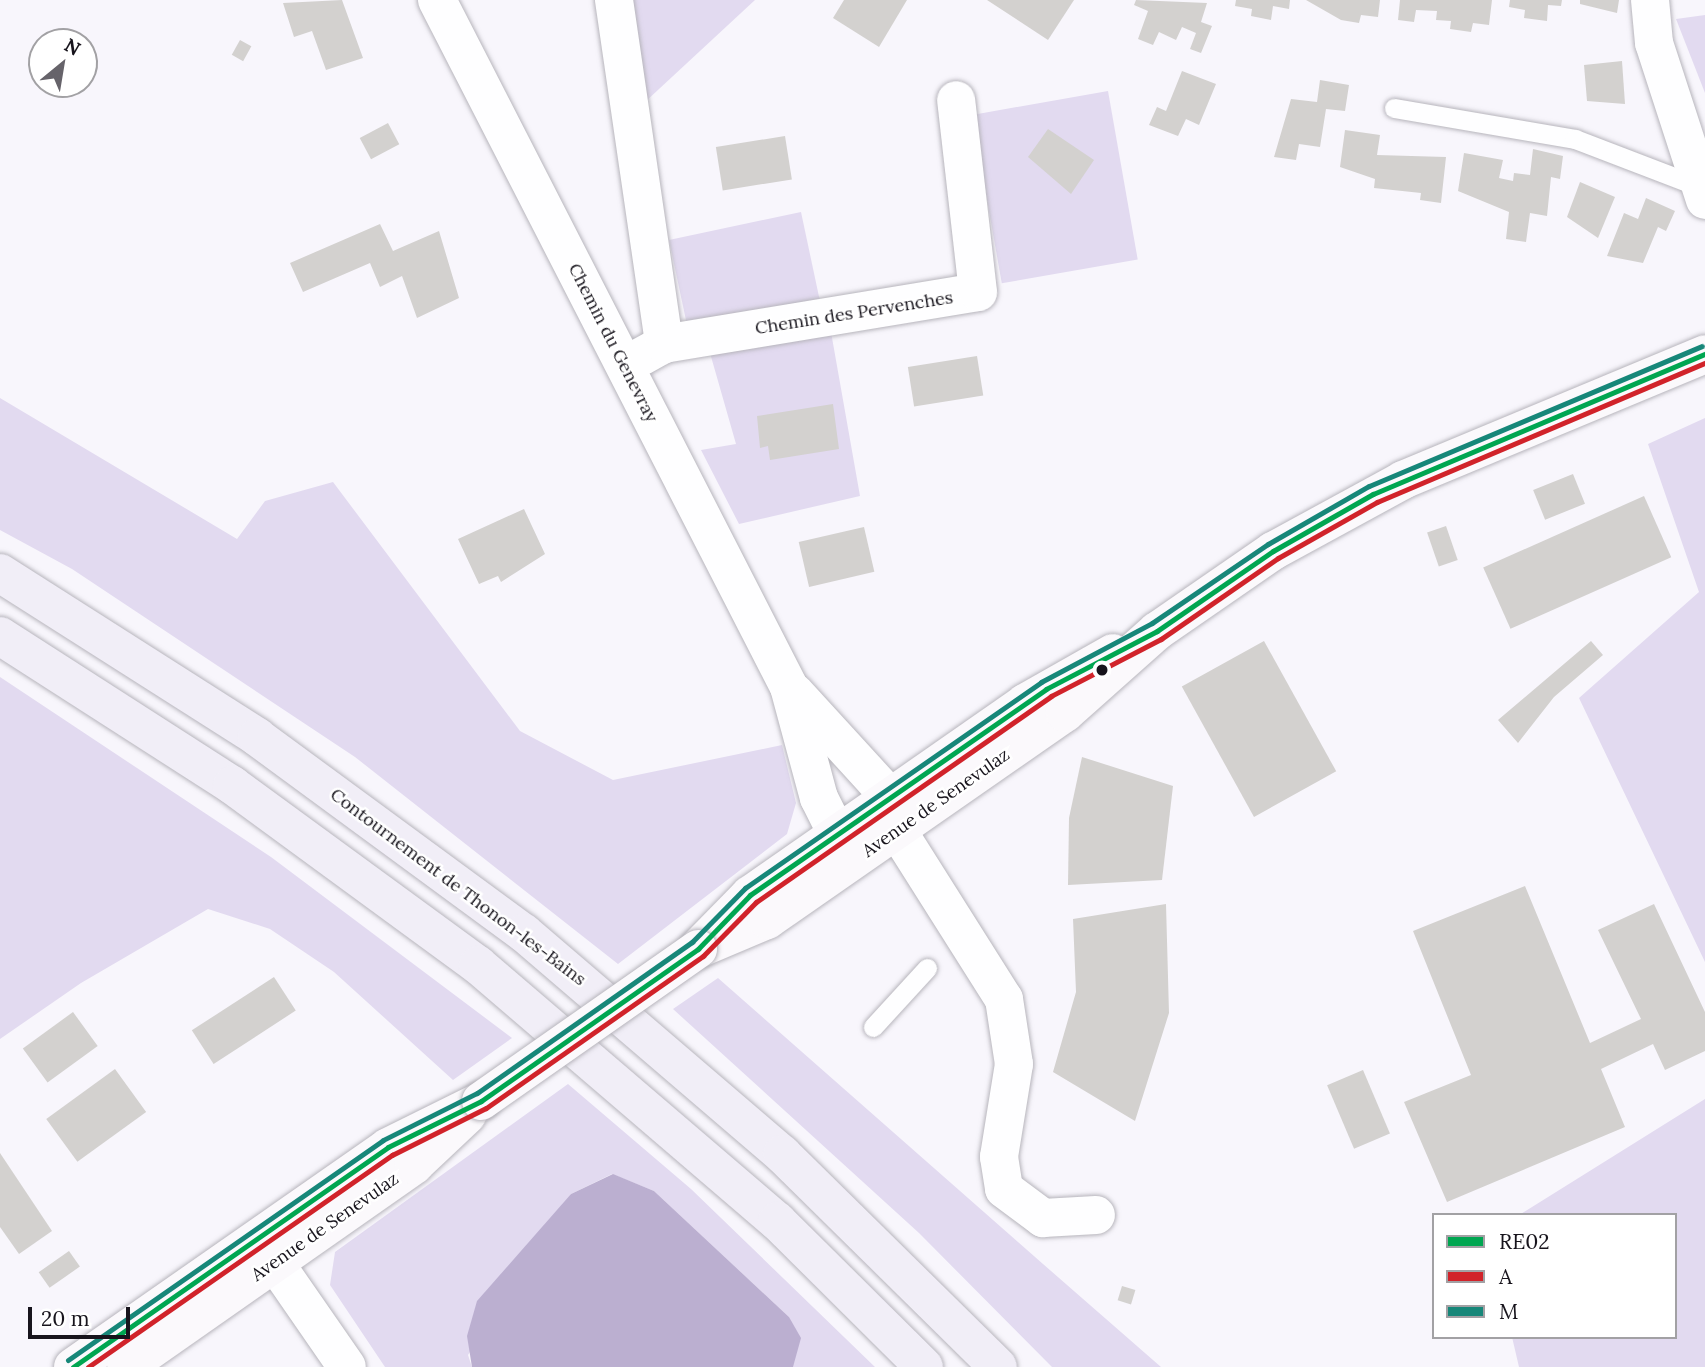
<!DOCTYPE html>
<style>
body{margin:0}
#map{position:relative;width:1705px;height:1367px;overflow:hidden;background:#f8f6fc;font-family:Lora,serif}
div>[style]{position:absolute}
.green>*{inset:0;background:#e2daf0;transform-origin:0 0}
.water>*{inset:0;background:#bbafd0}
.building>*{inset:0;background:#d3d1cf;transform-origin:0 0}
.roads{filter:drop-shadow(0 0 2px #b7b5bc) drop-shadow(0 0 2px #b7b5bc)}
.lane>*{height:19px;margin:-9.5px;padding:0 9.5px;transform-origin:9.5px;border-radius:9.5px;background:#fefeff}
.street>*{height:38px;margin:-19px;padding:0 19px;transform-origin:19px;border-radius:19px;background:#fefeff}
.secondary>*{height:38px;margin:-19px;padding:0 19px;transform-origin:19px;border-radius:19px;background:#fbf9fc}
.highway>*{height:38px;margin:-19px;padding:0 19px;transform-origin:19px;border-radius:19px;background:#f1eef7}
.bridges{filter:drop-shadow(0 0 2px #b7b5bc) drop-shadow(0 0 2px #b7b5bc)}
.secondary-bridge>*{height:38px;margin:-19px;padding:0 19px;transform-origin:19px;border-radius:19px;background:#fbf9fc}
.bus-1>*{height:5px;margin:-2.5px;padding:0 2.5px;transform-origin:2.5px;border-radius:2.5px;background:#00a651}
.bus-2>*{height:5px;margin:-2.5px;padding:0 2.5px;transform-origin:2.5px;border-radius:2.5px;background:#d1232a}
.bus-3>*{height:5px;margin:-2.5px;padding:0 2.5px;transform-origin:2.5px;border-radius:2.5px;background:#178779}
.dots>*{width:19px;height:19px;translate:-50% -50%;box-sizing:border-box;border:4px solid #fff;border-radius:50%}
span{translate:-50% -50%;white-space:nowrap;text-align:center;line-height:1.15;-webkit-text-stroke:5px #fff;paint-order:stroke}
.street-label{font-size:18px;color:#17141c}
.legend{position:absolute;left:1432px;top:1213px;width:245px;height:126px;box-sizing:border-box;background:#fff;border:2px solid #a2a1a4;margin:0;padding:9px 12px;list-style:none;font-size:21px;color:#17141c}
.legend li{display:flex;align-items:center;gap:14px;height:35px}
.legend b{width:35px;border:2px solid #a2a1a4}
.north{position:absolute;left:28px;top:28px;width:70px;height:70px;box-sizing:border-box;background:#fff;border:2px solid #a2a1a4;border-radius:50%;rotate:30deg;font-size:19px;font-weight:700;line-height:28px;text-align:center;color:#17141c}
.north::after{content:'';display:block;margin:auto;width:24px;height:32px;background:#66636a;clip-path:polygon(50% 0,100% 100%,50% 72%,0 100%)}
.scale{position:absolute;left:28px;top:1307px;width:102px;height:32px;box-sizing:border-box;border:4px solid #17141c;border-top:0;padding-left:9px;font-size:21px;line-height:24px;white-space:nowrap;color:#17141c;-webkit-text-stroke:5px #fff;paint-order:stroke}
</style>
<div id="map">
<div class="green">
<div style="clip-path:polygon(629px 0,755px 0,645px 102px)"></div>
<div style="clip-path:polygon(1705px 15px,1705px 93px,1676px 19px)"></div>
<div style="left:1108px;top:91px;width:171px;height:138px;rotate:80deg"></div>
<div style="left:801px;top:212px;width:90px;height:135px;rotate:78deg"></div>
<div style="clip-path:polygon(831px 332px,860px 496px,739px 524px,701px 450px,736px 444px,710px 353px)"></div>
<div style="clip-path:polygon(0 398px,237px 539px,265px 501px,333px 482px,520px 731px,613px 780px,782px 745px,796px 803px,787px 834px,618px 964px,355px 757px,72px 569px,0 530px)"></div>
<div style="clip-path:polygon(1705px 418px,1705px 962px,1579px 698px,1699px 592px,1648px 444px)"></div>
<div style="clip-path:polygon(0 677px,271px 857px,512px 1038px,453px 1080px,334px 972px,270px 929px,208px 909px,81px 983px,0 1039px)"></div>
<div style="clip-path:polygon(718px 978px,1043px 1264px,1161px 1367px,1052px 1367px,919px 1233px,673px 1009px)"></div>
<div style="clip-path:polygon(568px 1084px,691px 1189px,875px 1367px,793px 1367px,789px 1317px,654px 1191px,612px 1174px,571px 1194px,468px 1355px,472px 1367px,385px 1367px,330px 1285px,335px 1252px)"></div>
<div style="clip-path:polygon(1705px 1099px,1705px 1367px,1519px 1367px,1512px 1337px,1675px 1337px,1675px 1215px,1519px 1215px)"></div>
</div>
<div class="water">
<div style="clip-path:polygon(613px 1174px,654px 1191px,789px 1317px,801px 1338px,793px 1367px,472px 1367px,467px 1336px,477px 1301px,571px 1194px)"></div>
</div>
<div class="building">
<div style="clip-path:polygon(342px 0,363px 58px,326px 70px,312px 31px,294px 37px,283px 3px)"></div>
<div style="clip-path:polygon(844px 0,907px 0,879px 47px,833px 18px)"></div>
<div style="clip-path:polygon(987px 0,1074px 0,1048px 40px)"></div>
<div style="clip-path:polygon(1136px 0,1207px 3px,1201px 22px,1212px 26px,1201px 53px,1190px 49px,1196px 33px,1182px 27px,1176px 40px,1159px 32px,1153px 45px,1138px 39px,1148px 11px,1134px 5px)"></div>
<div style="clip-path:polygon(1236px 0,1290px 0,1289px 9px,1273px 6px,1271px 20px,1251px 16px,1252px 9px,1235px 6px)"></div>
<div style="clip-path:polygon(1306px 0,1380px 0,1378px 17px,1361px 15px,1359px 23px,1341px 20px)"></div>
<div style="clip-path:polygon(1400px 0,1492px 0,1489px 25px,1473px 23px,1471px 32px,1450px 29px,1451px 21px,1436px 20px,1437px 11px,1416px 10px,1414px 22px,1398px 20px)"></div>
<div style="clip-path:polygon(1510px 0,1562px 0,1561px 6px,1548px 5px,1547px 21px,1524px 18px,1525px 10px,1509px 7px)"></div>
<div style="clip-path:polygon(1580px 0,1619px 0,1617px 13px,1580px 4px)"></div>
<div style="left:240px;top:40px;width:13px;height:17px;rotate:29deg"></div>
<div style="clip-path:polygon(1622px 61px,1625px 104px,1587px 101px,1584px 65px)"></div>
<div style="clip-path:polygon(1182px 71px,1216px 84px,1199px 125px,1186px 119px,1178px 136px,1149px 125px,1157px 107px,1166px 111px)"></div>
<div style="clip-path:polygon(1320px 80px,1349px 85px,1345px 111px,1326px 109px,1320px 147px,1299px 144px,1296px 160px,1274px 157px,1291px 99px,1317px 102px)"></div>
<div style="left:388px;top:123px;width:24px;height:32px;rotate:62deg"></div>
<div style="clip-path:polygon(1048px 129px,1094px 160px,1071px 194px,1028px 157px)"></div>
<div style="clip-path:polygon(1345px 130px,1380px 135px,1377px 155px,1446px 157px,1441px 203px,1420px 200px,1421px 193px,1374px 188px,1375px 179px,1340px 167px)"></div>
<div style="left:785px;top:136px;width:44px;height:70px;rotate:81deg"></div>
<div style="clip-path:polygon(1533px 149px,1563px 156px,1560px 179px,1551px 177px,1547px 216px,1530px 213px,1526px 242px,1506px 239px,1509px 212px,1458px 191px,1464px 153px,1503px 160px,1499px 178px,1513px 181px,1514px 173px,1530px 175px)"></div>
<div style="clip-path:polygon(1580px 182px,1615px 197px,1598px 238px,1567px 217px)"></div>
<div style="clip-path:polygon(1646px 198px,1675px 211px,1666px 231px,1658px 227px,1643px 263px,1607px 256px,1624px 213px,1638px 219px)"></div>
<div style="clip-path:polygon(380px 224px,393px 251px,439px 231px,459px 298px,417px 318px,402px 276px,380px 287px,370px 263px,303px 292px,290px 263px)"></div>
<div style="left:977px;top:356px;width:40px;height:70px;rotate:81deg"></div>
<div style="clip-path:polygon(833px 404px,839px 449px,770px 460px,768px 446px,760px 448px,757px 416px)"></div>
<div style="left:1573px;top:474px;width:32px;height:43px;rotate:68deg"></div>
<div style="left:1644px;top:496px;width:67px;height:176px;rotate:66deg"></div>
<div style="clip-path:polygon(524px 509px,545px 554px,501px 582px,498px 576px,479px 584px,458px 539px)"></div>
<div style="left:1446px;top:526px;width:36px;height:20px;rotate:71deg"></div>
<div style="left:864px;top:527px;width:46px;height:67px;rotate:77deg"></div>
<div style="left:1264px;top:641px;width:149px;height:94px;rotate:61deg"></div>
<div style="clip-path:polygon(1591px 641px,1603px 655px,1554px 697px,1518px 743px,1498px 720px)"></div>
<div style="clip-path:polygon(1082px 757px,1173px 786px,1162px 880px,1068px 885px,1069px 818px)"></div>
<div style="clip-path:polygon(1525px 886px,1590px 1043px,1641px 1019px,1598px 930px,1654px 904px,1705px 1012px,1705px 1051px,1665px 1070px,1653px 1044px,1601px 1069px,1625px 1127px,1447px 1202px,1404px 1102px,1471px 1075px,1413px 931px)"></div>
<div style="clip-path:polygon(1166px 904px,1169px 1013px,1135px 1121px,1053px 1072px,1076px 992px,1073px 919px)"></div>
<div style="left:274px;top:977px;width:40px;height:98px;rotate:57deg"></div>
<div style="left:73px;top:1012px;width:42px;height:62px;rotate:54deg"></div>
<div style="left:115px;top:1069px;width:53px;height:85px;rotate:54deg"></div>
<div style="left:1363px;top:1070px;width:69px;height:39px;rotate:67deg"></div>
<div style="clip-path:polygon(0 1153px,52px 1231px,19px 1254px,0 1227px)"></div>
<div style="left:69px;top:1251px;width:19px;height:37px;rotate:55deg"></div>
<div style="left:1122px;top:1286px;width:14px;height:15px;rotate:17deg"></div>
</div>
<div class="roads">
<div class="lane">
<div style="left:1394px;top:108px;width:184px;rotate:9.7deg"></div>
<div style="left:1575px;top:139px;width:134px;rotate:21deg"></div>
<div style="left:873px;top:1027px;width:80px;rotate:-47.5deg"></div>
</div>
<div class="street">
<div style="left:437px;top:0;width:772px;rotate:62.87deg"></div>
<div style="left:789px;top:687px;width:115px;rotate:74.9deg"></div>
<div style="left:819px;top:798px;width:40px;rotate:63.4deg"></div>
<div style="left:614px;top:0;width:348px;rotate:81.7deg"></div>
<div style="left:664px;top:344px;width:25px;rotate:151deg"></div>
<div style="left:1650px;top:0;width:43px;rotate:84.7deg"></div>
<div style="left:1654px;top:43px;width:165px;rotate:72deg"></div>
<div style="left:664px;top:344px;width:318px;rotate:-9.4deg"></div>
<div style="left:978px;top:292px;width:193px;rotate:-96.5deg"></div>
<div style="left:795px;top:693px;width:141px;rotate:47.6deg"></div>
<div style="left:897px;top:830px;width:200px;rotate:57.7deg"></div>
<div style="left:1004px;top:999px;width:66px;rotate:81.3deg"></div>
<div style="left:1014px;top:1064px;width:94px;rotate:99.2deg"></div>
<div style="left:999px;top:1157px;width:32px;rotate:81deg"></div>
<div style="left:1004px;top:1189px;width:49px;rotate:36.6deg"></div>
<div style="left:1043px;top:1218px;width:53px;rotate:-3.2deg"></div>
<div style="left:275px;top:1263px;width:126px;rotate:55.3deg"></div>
</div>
<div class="secondary">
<div style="left:699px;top:947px;width:73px;rotate:-45.6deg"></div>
<div style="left:750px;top:895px;width:335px;rotate:-34.9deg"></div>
<div style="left:1025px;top:703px;width:101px;rotate:-29.6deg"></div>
<div style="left:698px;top:949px;width:75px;rotate:-22.8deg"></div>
<div style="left:767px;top:920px;width:363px;rotate:-34.8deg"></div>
<div style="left:1065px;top:713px;width:123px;rotate:-41.7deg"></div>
<div style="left:1157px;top:631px;width:141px;rotate:-34.6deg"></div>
<div style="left:1273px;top:551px;width:148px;rotate:-28.6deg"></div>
<div style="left:1403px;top:480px;width:327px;rotate:-22.6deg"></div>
<div style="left:73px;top:1367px;width:384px;rotate:-34.9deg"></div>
<div style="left:388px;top:1147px;width:104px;rotate:-26.3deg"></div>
<div style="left:126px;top:1367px;width:352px;rotate:-35deg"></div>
<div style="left:414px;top:1165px;width:73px;rotate:-43.3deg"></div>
</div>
<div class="highway">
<div style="left:0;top:573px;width:305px;rotate:32.5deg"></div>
<div style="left:257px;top:737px;width:331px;rotate:36.3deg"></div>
<div style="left:524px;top:933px;width:340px;rotate:40.6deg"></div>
<div style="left:782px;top:1154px;width:303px;rotate:44.6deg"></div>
<div style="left:0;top:636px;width:276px;rotate:32.7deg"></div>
<div style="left:232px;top:785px;width:305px;rotate:36.2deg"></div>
<div style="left:478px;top:965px;width:394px;rotate:40.6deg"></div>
<div style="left:777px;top:1221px;width:207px;rotate:44.8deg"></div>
</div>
</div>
<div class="bridges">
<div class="secondary-bridge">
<div style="left:481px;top:1101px;width:265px;rotate:-35deg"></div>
</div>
</div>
<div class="bus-1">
<div style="left:73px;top:1367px;width:384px;rotate:-34.9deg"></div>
<div style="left:388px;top:1147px;width:104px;rotate:-26.3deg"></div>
<div style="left:481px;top:1101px;width:265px;rotate:-35deg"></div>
<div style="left:698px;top:949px;width:75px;rotate:-46.1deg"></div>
<div style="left:750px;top:895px;width:361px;rotate:-34.8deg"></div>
<div style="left:1046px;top:689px;width:125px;rotate:-27.6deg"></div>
<div style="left:1157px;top:631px;width:141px;rotate:-34.6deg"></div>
<div style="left:1273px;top:551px;width:115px;rotate:-29.7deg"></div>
<div style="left:1373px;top:494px;width:360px;rotate:-22.9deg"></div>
</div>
<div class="bus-2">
<div style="left:88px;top:1367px;width:371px;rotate:-34.9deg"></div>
<div style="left:392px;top:1155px;width:105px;rotate:-26.6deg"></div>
<div style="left:486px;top:1108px;width:265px;rotate:-35deg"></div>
<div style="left:703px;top:956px;width:76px;rotate:-45.5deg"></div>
<div style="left:756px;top:902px;width:360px;rotate:-34.9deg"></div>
<div style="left:1051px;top:696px;width:124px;rotate:-27.4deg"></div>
<div style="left:1161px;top:639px;width:142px;rotate:-34.7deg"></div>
<div style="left:1278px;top:558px;width:114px;rotate:-29.5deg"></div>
<div style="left:1377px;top:502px;width:356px;rotate:-23deg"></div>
</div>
<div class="bus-3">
<div style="left:68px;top:1360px;width:384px;rotate:-34.9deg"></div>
<div style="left:383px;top:1140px;width:105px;rotate:-26.6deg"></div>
<div style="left:477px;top:1093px;width:263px;rotate:-35.1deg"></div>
<div style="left:692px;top:942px;width:76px;rotate:-45.5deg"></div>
<div style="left:745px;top:888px;width:361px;rotate:-34.8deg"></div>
<div style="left:1041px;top:682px;width:126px;rotate:-28deg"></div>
<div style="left:1152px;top:623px;width:140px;rotate:-34.3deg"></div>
<div style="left:1268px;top:544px;width:116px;rotate:-29.9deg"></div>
<div style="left:1369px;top:486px;width:361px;rotate:-22.8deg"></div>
</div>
<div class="dots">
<div style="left:1102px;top:670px;background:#17141c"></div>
</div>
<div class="street-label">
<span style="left:854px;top:313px;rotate:-9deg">Chemin des Pervenches</span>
<span style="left:613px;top:343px;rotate:63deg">Chemin du Genevray</span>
<span style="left:936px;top:803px;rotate:-35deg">Avenue de Senevulaz</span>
<span style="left:458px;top:887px;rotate:37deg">Contournement de Thonon-les-Bains</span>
<span style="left:325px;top:1227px;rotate:-35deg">Avenue de Senevulaz</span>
</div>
<ul class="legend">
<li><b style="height:9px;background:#00a651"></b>RE02</li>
<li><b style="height:9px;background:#d1232a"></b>A</li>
<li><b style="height:9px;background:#178779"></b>M</li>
</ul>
<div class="north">N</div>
<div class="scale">20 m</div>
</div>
